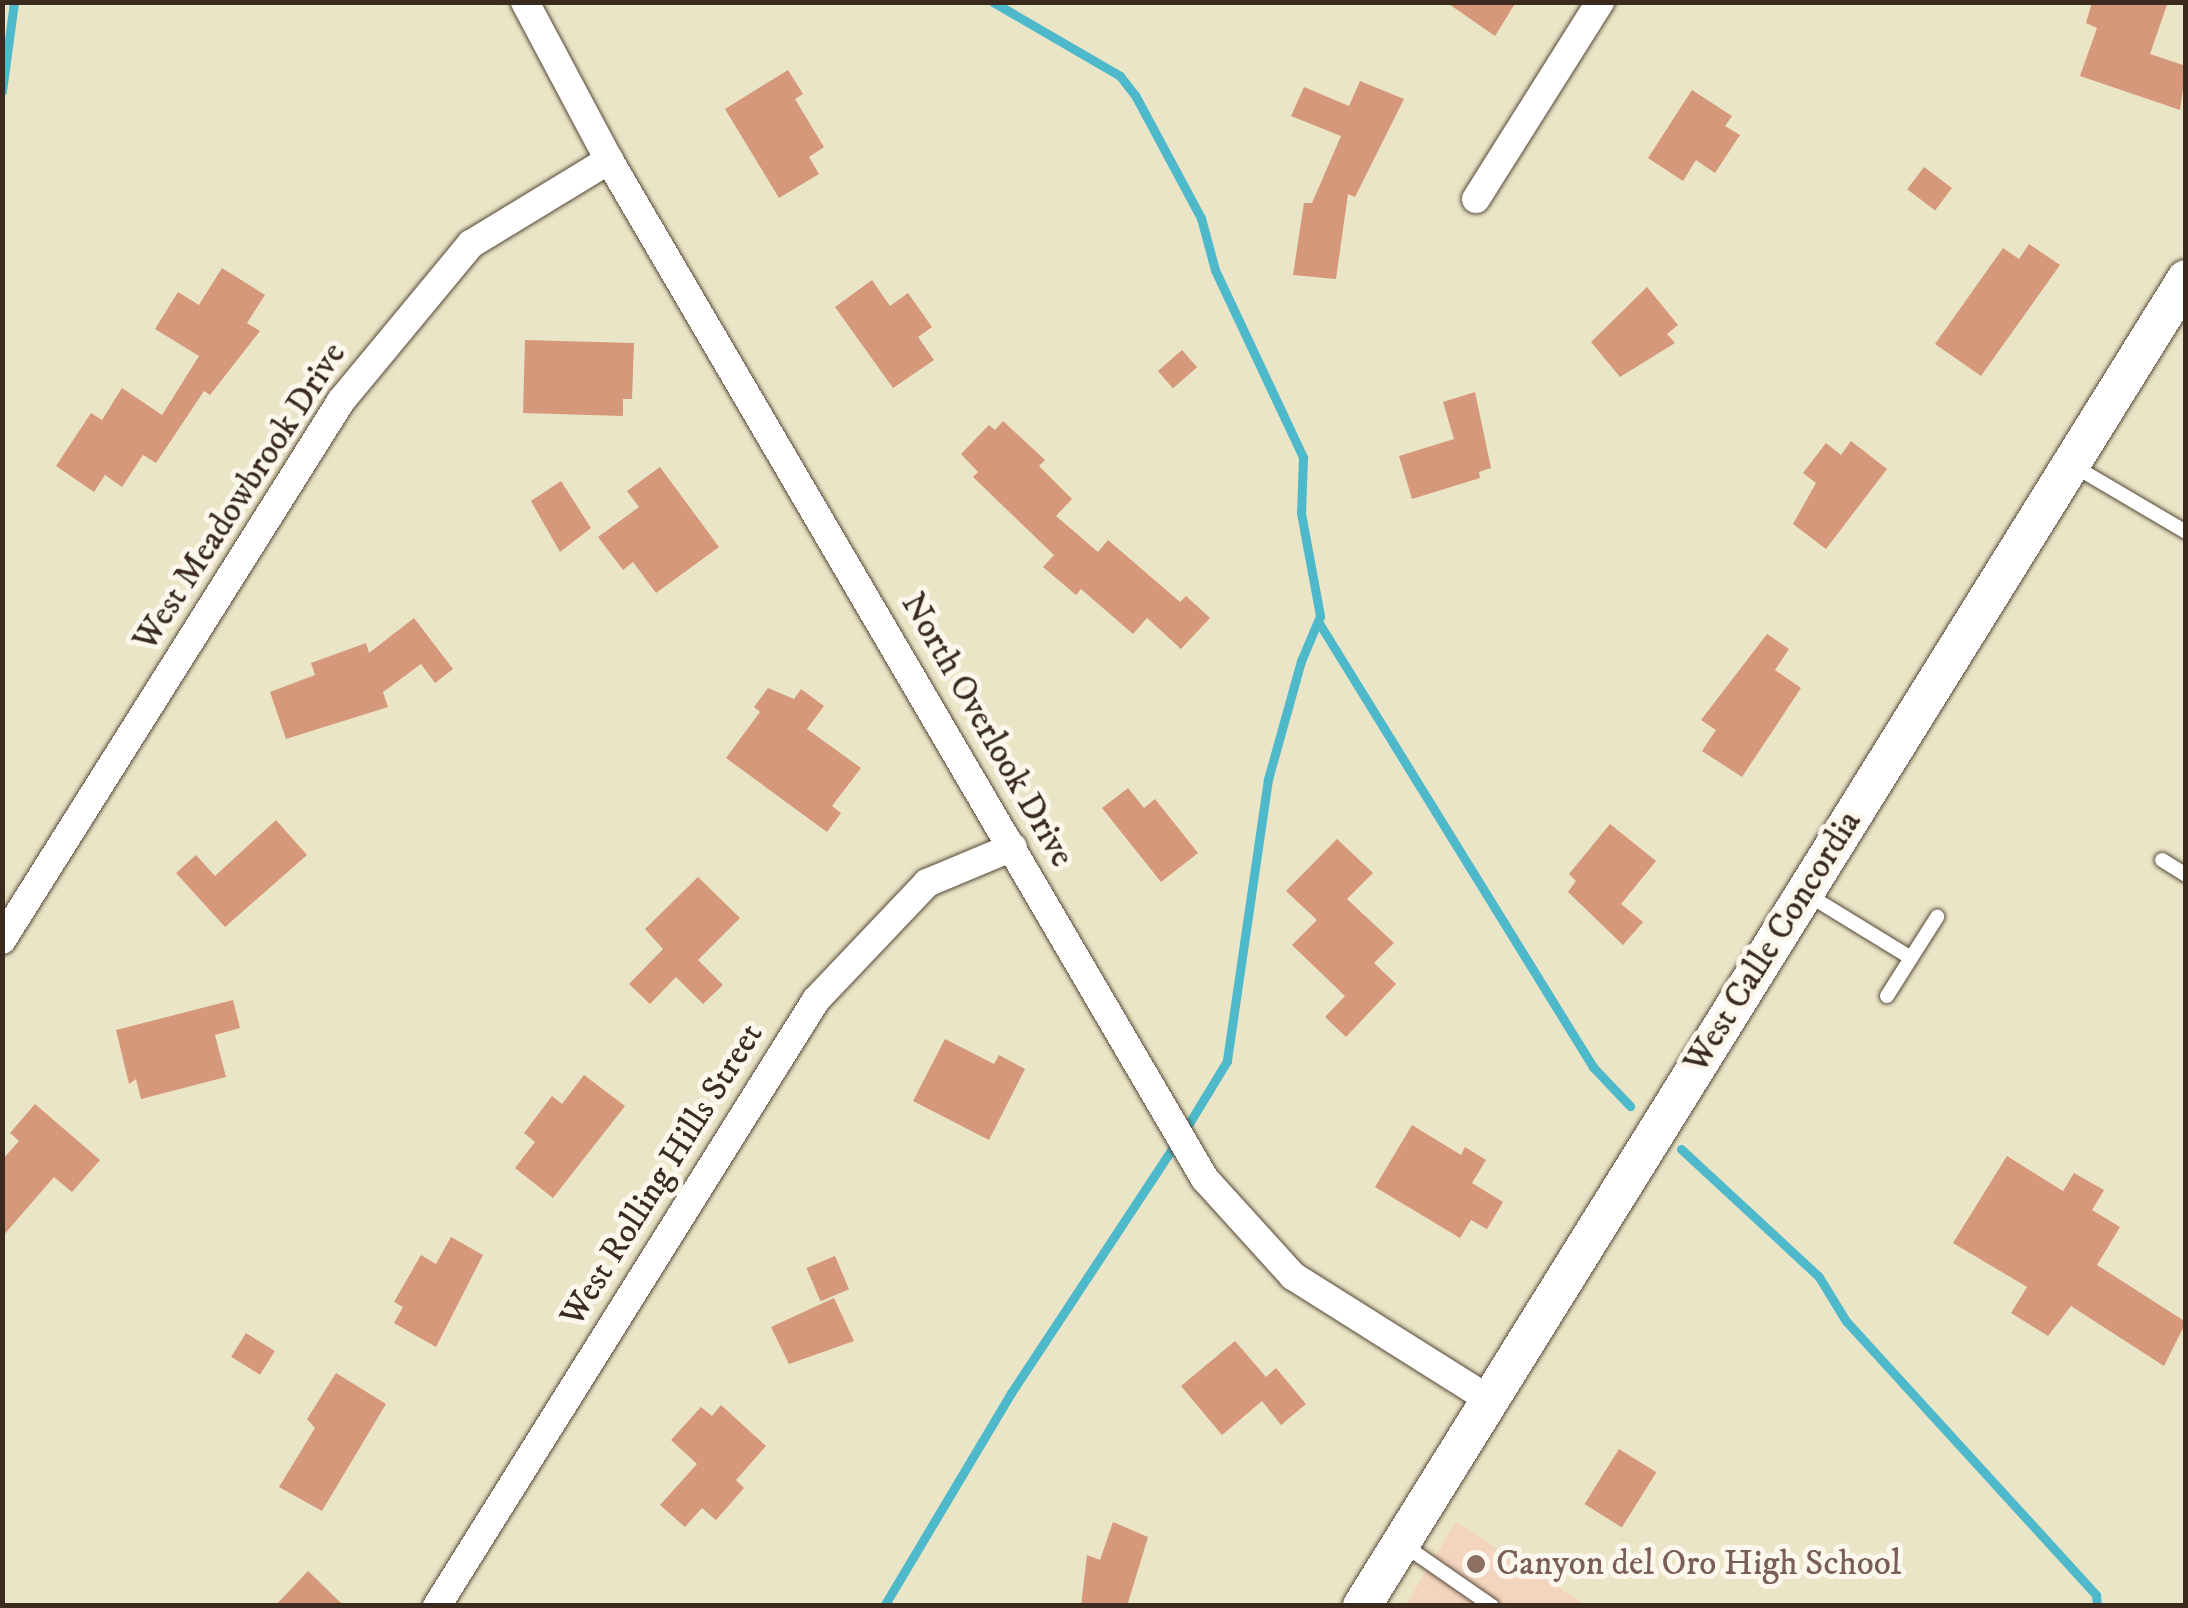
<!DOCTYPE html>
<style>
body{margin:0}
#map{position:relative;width:2188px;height:1608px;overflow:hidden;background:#ebe5c7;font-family:"IM FELL DW Pica",serif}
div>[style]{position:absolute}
.built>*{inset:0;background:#f3d4be}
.stream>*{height:9px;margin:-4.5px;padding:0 4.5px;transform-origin:4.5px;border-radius:4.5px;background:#4db9ca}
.building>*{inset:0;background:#d5987b;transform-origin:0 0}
.roads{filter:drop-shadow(0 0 2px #554637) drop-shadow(0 0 2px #554637)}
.lane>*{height:14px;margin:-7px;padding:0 7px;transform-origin:7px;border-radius:7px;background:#fff}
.street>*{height:28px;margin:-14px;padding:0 14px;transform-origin:14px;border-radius:14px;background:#fff}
.secondary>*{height:38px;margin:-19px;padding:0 19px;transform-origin:19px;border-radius:19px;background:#fff}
.dots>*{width:28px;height:28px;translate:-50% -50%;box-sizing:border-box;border:5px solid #fbf7ec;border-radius:50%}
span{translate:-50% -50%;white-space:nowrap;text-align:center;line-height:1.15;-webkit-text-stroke:10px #fbf7ec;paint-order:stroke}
.street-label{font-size:35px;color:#3b2a1e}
.education-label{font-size:35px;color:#785e54}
.left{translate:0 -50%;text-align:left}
.frame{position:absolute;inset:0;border:5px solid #3b2a1e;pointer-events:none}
</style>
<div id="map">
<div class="built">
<div style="clip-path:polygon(1456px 1522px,1586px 1605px,1405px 1606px)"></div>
</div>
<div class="stream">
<div style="left:993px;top:2px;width:147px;rotate:30.2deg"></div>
<div style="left:1120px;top:76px;width:24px;rotate:52deg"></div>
<div style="left:1135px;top:95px;width:140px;rotate:61.8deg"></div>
<div style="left:1201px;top:218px;width:54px;rotate:74.9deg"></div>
<div style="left:1215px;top:270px;width:207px;rotate:64.8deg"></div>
<div style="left:1303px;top:457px;width:56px;rotate:92deg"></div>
<div style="left:1301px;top:513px;width:105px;rotate:79.5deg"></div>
<div style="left:1320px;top:616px;width:49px;rotate:112.9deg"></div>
<div style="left:1301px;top:661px;width:123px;rotate:105.6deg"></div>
<div style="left:1268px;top:779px;width:285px;rotate:98.3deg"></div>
<div style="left:1227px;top:1061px;width:81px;rotate:121.3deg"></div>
<div style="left:2px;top:91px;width:90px;rotate:-82.3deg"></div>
<div style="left:1319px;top:623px;width:522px;rotate:58.32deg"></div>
<div style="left:1593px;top:1067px;width:54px;rotate:46.5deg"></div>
<div style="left:1681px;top:1149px;width:188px;rotate:42.8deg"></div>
<div style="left:1819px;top:1277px;width:52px;rotate:58.5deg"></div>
<div style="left:1846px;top:1321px;width:371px;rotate:47.6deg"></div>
<div style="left:2096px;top:1595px;width:11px;rotate:85deg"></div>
<div style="left:884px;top:1606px;width:248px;rotate:-59.2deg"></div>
<div style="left:1011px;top:1393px;width:300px;rotate:-56.6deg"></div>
</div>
<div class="building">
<div style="clip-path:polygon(1446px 2px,1516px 2px,1495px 36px)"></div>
<div style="clip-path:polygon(2092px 2px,2168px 2px,2150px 54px,2186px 66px,2180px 110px,2080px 76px,2097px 28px,2086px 23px)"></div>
<div style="clip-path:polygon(788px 70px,803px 94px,795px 99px,824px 147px,809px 157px,819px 174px,779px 198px,725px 109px)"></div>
<div style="clip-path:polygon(1360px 81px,1404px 99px,1355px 197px,1348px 194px,1336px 279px,1293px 275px,1304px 203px,1312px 203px,1341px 136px,1291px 116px,1304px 87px,1349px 106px)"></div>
<div style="clip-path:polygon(1692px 90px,1732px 116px,1725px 126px,1740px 135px,1715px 173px,1696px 160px,1683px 181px,1648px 158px)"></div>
<div style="left:1924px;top:167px;width:35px;height:28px;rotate:37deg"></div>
<div style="clip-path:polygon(2029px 244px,2060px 265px,1981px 376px,1935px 344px,2003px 248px,2019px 259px)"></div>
<div style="clip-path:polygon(222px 268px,265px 295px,247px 323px,260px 331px,210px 395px,204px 391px,156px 463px,143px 455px,122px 487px,105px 475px,94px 492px,56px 466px,91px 413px,102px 420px,122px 388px,162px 415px,199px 356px,155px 329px,178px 292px,199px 305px)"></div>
<div style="clip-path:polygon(872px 280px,890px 306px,908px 293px,932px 327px,918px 337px,934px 360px,893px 388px,835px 307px)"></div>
<div style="clip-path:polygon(1647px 287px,1678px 325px,1667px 334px,1675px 343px,1620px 377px,1591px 342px)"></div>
<div style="clip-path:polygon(525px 340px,634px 343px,632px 399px,623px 399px,623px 416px,523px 413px)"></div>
<div style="left:1182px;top:350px;width:23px;height:32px;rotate:49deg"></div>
<div style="clip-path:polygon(1475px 392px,1491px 468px,1479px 472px,1480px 478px,1412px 499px,1399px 456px,1454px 439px,1443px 402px)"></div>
<div style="clip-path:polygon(1003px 421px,1045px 460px,1039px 466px,1072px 499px,1056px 516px,1098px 552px,1108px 540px,1180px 602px,1186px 596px,1210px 618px,1181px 649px,1147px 618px,1133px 634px,1081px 589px,1076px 595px,1043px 567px,1054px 555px,973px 477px,978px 472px,961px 454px,989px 425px,995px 430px)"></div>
<div style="clip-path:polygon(1851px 441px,1887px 469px,1826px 549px,1793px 524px,1816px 483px,1803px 473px,1826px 443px,1841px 455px)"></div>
<div style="clip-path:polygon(660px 467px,719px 547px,656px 593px,633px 562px,623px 570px,598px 537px,639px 507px,627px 491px)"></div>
<div style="clip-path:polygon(561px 481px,591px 528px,560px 552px,531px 501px)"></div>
<div style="clip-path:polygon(414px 618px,453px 669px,435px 683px,421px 664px,383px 692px,388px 707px,286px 739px,270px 692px,315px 675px,311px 663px,366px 643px,369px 653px)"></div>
<div style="clip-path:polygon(1767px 634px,1789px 649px,1775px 670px,1801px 688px,1742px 777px,1702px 751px,1716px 730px,1701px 720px)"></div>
<div style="clip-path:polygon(768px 688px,794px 699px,801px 689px,824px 706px,807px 729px,861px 768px,832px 806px,841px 813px,827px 832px,726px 758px,760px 712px,754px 707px)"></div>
<div style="clip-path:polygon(1128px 788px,1144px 808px,1155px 799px,1198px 853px,1161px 882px,1102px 808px)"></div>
<div style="clip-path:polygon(276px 820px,307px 855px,225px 927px,176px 873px,196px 855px,215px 876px)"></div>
<div style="clip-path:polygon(1610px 824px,1656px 861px,1621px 904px,1643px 922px,1623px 945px,1568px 892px,1576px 881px,1569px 874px)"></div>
<div style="clip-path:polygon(1337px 839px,1373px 873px,1347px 899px,1394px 943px,1374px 963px,1396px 984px,1346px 1037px,1325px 1017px,1345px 996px,1292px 945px,1317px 920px,1286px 891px)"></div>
<div style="clip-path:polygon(698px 877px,740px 918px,698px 960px,723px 985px,703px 1004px,676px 977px,650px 1004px,629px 984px,663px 949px,645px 929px)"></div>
<div style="clip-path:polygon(233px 1000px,240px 1028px,215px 1035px,226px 1077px,141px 1099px,136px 1079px,129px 1084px,116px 1030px)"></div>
<div style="clip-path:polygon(945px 1039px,994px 1064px,999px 1055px,1025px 1069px,989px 1140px,913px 1101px)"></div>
<div style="clip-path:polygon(584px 1075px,625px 1106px,553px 1198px,515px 1168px,535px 1142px,524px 1133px,552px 1096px,562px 1104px)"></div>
<div style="clip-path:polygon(35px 1104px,100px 1160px,72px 1192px,54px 1177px,2px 1237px,2px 1160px,19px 1141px,10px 1133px)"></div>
<div style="clip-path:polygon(1412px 1125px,1461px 1155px,1465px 1147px,1486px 1160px,1472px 1183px,1503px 1202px,1487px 1229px,1471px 1220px,1460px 1238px,1375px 1187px)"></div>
<div style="clip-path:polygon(2007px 1156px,2063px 1191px,2074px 1173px,2104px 1190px,2092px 1210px,2120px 1227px,2097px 1265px,2186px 1322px,2164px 1366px,2071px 1306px,2048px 1336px,2011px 1313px,2027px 1287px,1953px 1243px)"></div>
<div style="clip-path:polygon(451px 1237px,483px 1255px,436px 1347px,394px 1323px,403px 1307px,394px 1302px,421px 1255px,436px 1264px)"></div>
<div style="left:835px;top:1256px;width:36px;height:31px;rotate:67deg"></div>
<div style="clip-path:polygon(834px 1298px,854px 1341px,789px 1364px,771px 1327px)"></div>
<div style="left:246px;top:1333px;width:34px;height:28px;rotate:32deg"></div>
<div style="clip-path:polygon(1235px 1341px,1266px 1377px,1276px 1368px,1306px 1404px,1281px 1425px,1262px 1401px,1222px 1435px,1181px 1386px)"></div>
<div style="clip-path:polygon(336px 1373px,386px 1404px,322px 1511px,279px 1487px,315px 1428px,307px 1419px)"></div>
<div style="clip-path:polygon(721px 1405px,766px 1446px,736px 1480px,744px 1488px,716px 1520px,702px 1508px,685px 1527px,660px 1505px,697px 1464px,671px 1440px,701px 1407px,712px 1416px)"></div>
<div style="left:1619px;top:1449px;width:44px;height:65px;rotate:32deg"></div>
<div style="clip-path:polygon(1113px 1522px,1148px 1537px,1127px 1606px,1081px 1606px,1087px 1555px,1100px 1560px)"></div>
<div style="clip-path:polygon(308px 1571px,344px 1606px,275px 1606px)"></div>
</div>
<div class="roads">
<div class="lane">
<div style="left:2074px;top:466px;width:130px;rotate:30.5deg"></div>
<div style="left:2162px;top:860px;width:28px;rotate:32deg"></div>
<div style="left:1805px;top:893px;width:124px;rotate:31.5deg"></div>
<div style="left:1911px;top:958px;width:49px;rotate:-57.6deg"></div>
<div style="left:1887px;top:996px;width:45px;rotate:-57.7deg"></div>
<div style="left:1401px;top:1543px;width:111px;rotate:34.7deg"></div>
</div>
<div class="street">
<div style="left:525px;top:2px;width:179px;rotate:62deg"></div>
<div style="left:609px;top:160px;width:1180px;rotate:59.68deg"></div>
<div style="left:1205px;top:1179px;width:131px;rotate:47.8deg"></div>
<div style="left:1293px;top:1276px;width:233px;rotate:32.2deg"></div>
<div style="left:1476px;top:199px;width:233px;rotate:-57.8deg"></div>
<div style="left:2px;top:940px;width:637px;rotate:-57.83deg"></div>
<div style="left:341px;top:401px;width:204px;rotate:-50.4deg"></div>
<div style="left:471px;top:244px;width:162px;rotate:-31.3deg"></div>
<div style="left:437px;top:1606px;width:715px;rotate:-57.98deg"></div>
<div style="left:816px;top:1000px;width:161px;rotate:-46.5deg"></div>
<div style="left:927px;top:883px;width:93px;rotate:-22.7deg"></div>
</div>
<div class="secondary">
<div style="left:1362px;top:1606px;width:1562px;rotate:-58.16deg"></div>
</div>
</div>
<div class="dots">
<div style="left:1476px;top:1564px;background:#8d6e63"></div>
</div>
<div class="street-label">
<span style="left:240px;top:497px;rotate:-57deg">West Meadowbrook Drive</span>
<span style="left:987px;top:730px;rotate:60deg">North Overlook Drive</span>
<span style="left:1773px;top:942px;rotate:-58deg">West Calle Concordia</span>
<span style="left:662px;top:1175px;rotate:-58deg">West Rolling Hills Street</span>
</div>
<div class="education-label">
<span class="left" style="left:1496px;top:1564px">Canyon del Oro High School</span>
</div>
<div class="frame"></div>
</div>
